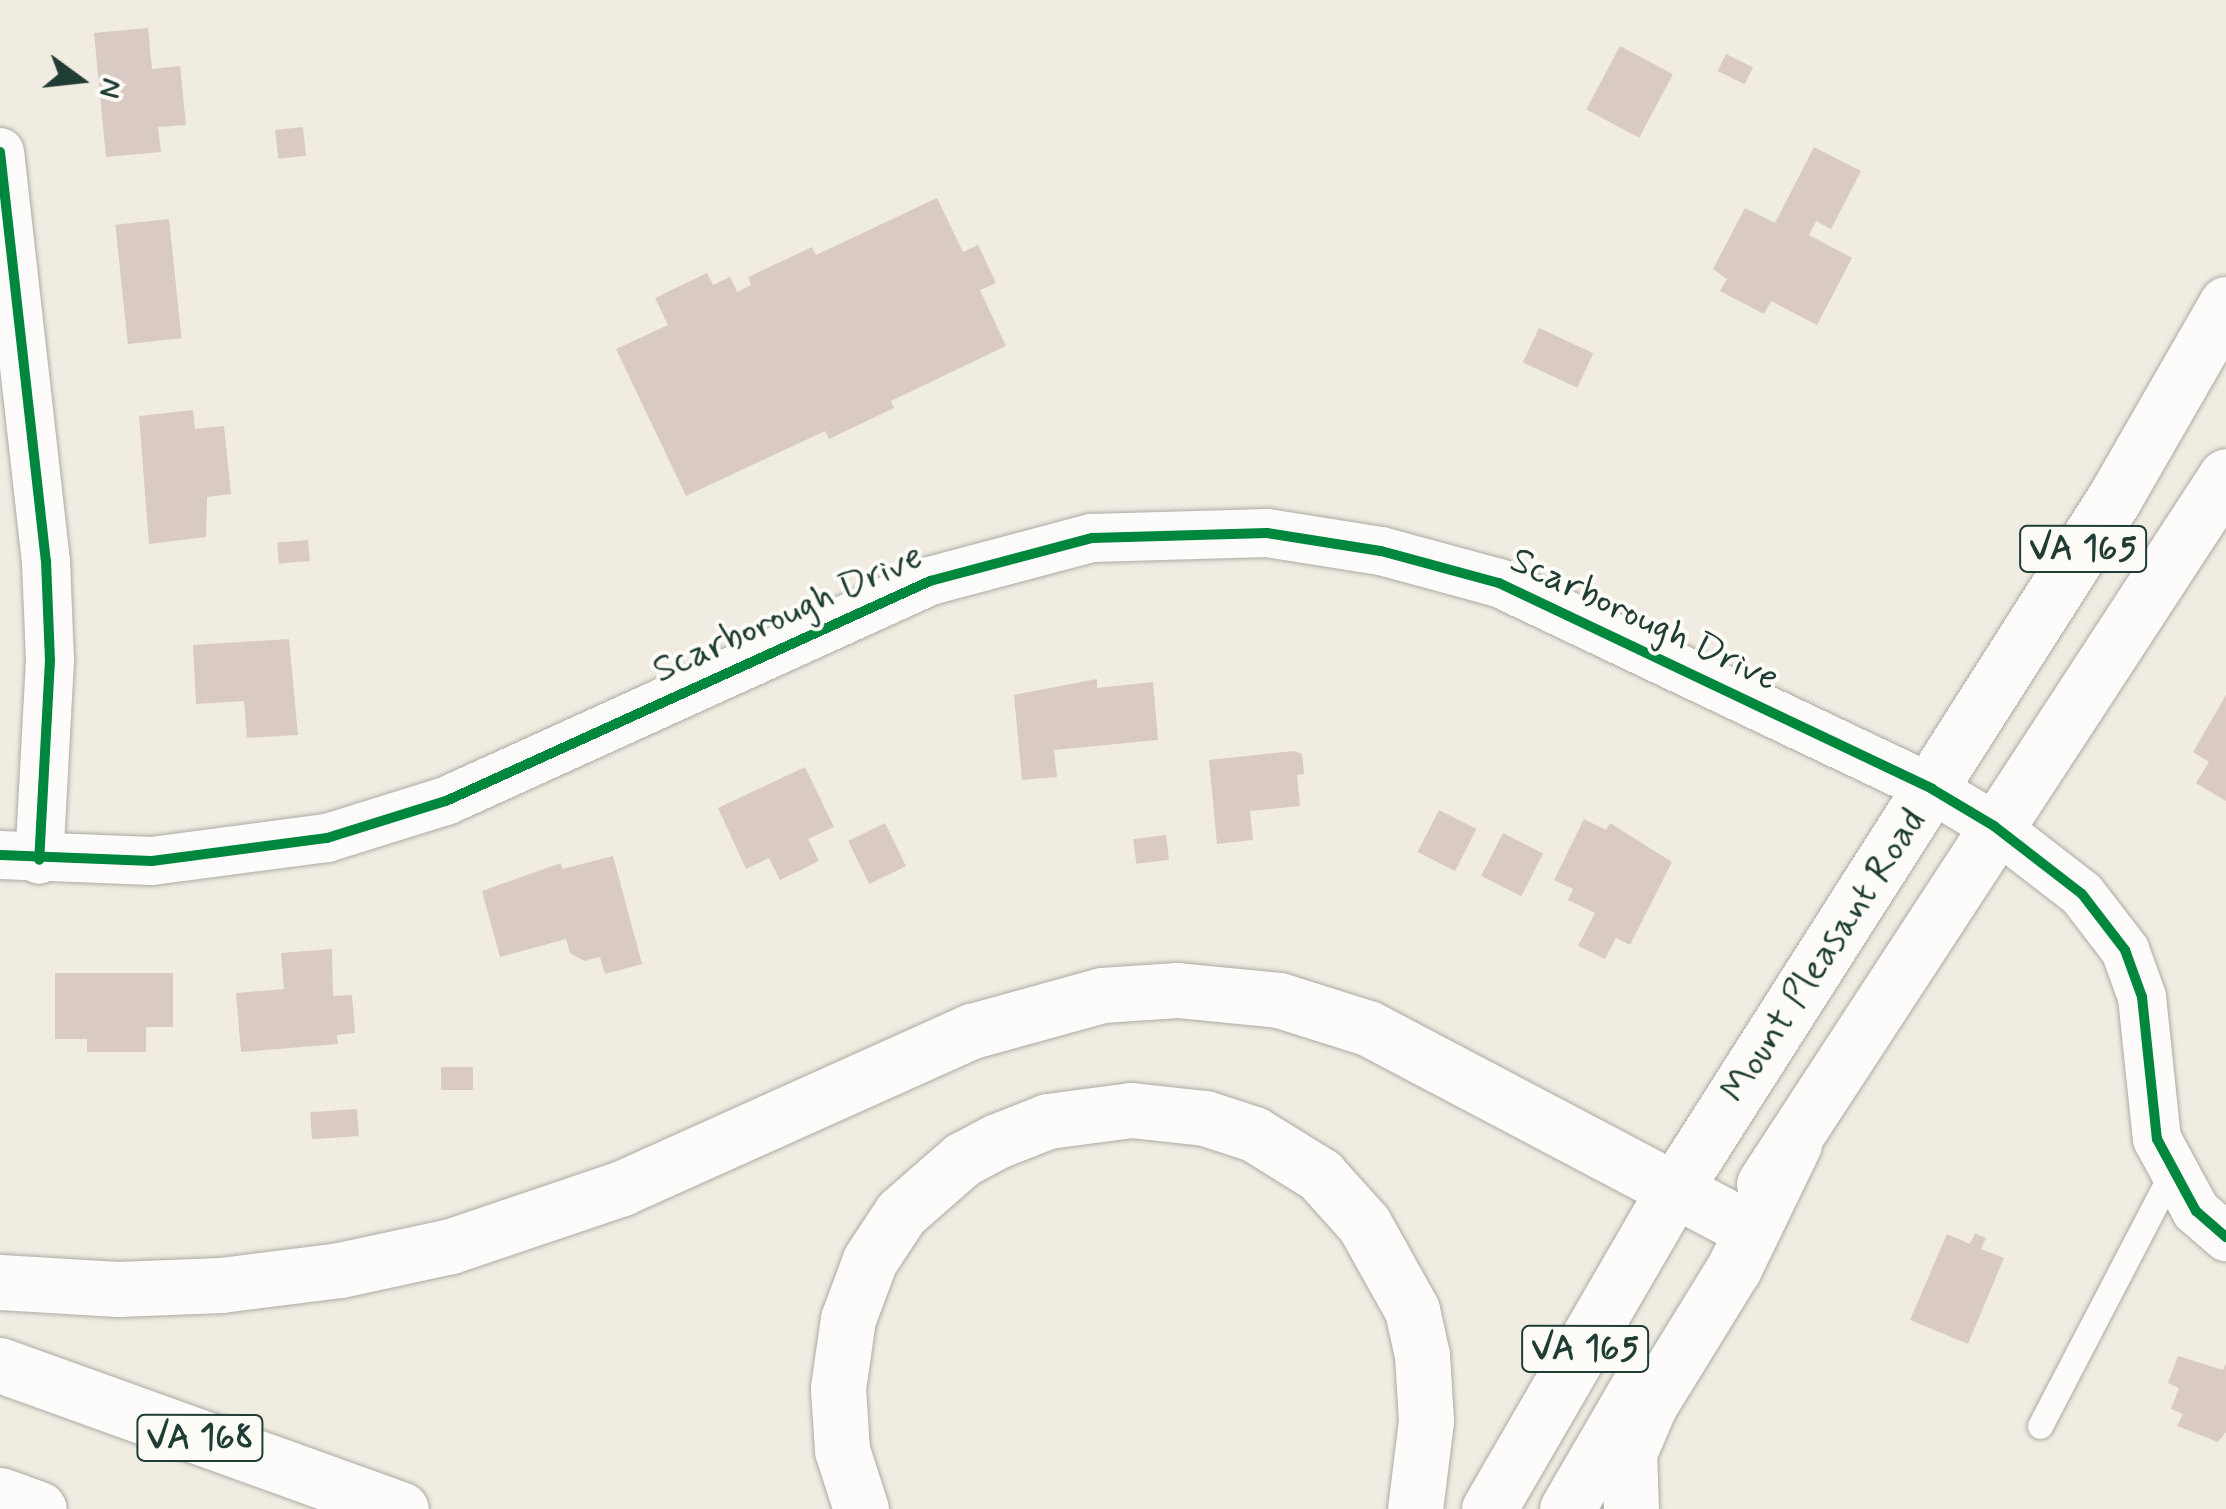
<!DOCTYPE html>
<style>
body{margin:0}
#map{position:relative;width:2226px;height:1509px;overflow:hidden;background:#f1ece2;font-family:Mynerve,sans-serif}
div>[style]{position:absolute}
.building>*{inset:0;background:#d9cac4;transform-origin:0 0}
.roads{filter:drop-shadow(0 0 2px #aaaba4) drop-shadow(0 0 2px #aaaba4)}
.service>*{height:25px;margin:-12.5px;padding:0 12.5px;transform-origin:12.5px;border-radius:12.5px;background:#fdfcfb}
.minor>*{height:48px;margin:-24px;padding:0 24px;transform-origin:24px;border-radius:24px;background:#fdfcfb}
.primary>*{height:55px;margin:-27.5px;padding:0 27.5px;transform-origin:27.5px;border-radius:27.5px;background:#fdfcfb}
.trunk>*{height:55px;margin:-27.5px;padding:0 27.5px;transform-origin:27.5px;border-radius:27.5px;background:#fdfcfb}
.motorway>*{height:55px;margin:-27.5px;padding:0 27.5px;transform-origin:27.5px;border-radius:27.5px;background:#fdfcfb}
.cycleway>*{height:10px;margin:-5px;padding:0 5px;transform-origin:5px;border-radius:5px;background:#00873e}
span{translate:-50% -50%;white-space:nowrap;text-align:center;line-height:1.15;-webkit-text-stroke:8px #fdfcf7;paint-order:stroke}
.shield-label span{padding:2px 8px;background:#fdfcf7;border:2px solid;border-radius:8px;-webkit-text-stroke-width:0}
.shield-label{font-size:35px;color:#1f3d34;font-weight:700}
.street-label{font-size:38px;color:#1f3d34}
.north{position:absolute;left:30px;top:30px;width:100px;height:100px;-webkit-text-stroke:8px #fdfcf7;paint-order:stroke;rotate:105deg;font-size:28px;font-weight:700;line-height:40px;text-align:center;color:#1f3d34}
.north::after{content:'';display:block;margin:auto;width:35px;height:45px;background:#1f3d34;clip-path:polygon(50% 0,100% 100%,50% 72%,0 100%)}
</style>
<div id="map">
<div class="building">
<div style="clip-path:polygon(148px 28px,152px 69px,180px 66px,186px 125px,158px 127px,161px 152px,106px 157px,94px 33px)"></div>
<div style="left:1620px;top:46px;width:60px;height:72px;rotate:28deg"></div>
<div style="left:1726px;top:54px;width:30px;height:19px;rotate:26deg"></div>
<div style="left:303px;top:127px;width:29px;height:28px;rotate:84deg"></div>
<div style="clip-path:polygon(1814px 147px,1861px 171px,1831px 229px,1816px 221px,1809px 235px,1852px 258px,1817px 325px,1771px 301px,1764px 314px,1720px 291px,1727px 279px,1713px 269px,1745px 208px,1775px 223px)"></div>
<div style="clip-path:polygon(937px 198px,963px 252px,978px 245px,996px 283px,980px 290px,1006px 346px,891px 401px,894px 408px,829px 439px,825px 431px,686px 496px,616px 349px,668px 325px,655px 298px,707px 273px,713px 285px,730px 277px,737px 292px,751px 285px,748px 277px,812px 247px,816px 255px)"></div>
<div style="left:169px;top:219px;width:120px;height:54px;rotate:84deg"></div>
<div style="left:1539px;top:328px;width:60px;height:38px;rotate:25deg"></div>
<div style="clip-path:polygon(193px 410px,195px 429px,224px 426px,231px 494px,207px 497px,206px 537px,149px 544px,139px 416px)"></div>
<div style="left:308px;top:540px;width:21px;height:31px;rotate:85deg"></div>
<div style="clip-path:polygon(289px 639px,298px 735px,247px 738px,244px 701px,196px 704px,193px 645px)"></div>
<div style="clip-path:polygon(1097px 679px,1097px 688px,1153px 682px,1158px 740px,1054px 750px,1057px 777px,1022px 780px,1014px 695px)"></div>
<div style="clip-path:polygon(2226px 695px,2226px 801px,2196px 783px,2209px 762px,2193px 752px)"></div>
<div style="clip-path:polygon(1294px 751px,1302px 754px,1304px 774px,1297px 775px,1300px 806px,1250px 811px,1253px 840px,1217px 844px,1209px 760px)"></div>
<div style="clip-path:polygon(805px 767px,834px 827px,808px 839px,819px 861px,780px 880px,769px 858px,746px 869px,718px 808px)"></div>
<div style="left:1439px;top:810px;width:42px;height:47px;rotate:27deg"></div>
<div style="clip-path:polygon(1584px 819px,1606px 830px,1610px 823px,1672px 862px,1630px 945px,1616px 938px,1605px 959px,1578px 946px,1595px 913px,1568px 900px,1573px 889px,1554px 880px)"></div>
<div style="left:885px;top:823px;width:48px;height:41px;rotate:64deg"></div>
<div style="left:1503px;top:833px;width:45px;height:48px;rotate:27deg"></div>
<div style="left:1166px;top:835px;width:25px;height:33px;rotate:83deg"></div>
<div style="clip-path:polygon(613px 856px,642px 964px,605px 974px,600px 957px,584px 961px,570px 953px,566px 939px,500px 957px,482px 891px,561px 863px,562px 869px)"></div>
<div style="clip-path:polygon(332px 949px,333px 996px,352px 995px,355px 1033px,337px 1035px,338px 1044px,241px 1052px,236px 993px,284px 989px,281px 953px)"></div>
<div style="clip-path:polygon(55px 973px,173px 973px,173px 1027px,146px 1027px,146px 1052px,87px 1052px,87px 1039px,55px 1039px)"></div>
<div style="left:473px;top:1067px;width:23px;height:32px;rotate:90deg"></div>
<div style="left:357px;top:1109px;width:27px;height:47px;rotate:86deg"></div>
<div style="clip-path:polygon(1975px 1233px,1986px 1238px,1981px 1249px,2004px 1258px,1968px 1344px,1910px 1320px,1947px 1234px,1970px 1244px)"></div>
<div style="clip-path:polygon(2178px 1356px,2223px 1370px,2226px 1363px,2226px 1432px,2218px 1442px,2177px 1426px,2183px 1414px,2171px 1409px,2179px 1388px,2168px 1383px)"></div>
</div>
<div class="roads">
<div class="service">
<div style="left:2040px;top:1426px;width:286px;rotate:-62.5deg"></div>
</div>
<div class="minor">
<div style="left:0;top:152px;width:412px;rotate:83.6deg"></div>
<div style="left:46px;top:561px;width:99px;rotate:87.7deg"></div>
<div style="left:50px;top:660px;width:200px;rotate:93.1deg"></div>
<div style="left:0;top:855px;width:152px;rotate:2.3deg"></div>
<div style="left:152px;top:861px;width:177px;rotate:-7.5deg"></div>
<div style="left:327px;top:838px;width:125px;rotate:-17.3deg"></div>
<div style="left:446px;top:801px;width:532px;rotate:-24.44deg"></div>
<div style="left:930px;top:581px;width:168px;rotate:-14.9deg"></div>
<div style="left:1092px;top:538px;width:175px;rotate:-1.6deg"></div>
<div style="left:1267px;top:533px;width:115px;rotate:9deg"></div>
<div style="left:1381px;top:551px;width:122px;rotate:15.2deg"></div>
<div style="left:1499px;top:583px;width:480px;rotate:25.4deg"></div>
<div style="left:1932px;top:789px;width:72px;rotate:30.8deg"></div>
<div style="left:1994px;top:826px;width:111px;rotate:37.7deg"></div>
<div style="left:2082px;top:894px;width:71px;rotate:52.5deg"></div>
<div style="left:2125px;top:950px;width:50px;rotate:70.1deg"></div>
<div style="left:2142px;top:997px;width:143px;rotate:84deg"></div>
<div style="left:2157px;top:1139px;width:82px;rotate:61.6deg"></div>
<div style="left:2196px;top:1211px;width:40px;rotate:41deg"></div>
</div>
<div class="primary">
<div style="left:1764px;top:1184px;width:845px;rotate:-56.87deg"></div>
<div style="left:1489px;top:1509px;width:372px;rotate:-59.9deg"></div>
<div style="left:1676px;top:1187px;width:816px;rotate:-57.52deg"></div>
<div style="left:2114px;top:499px;width:225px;rotate:-60.1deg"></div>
</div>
<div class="trunk">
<div style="left:1567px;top:1509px;width:147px;rotate:-59.8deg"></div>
</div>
<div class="motorway">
<div style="left:0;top:1282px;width:118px;rotate:3.4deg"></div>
<div style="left:118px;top:1289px;width:103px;rotate:-2.2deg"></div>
<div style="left:221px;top:1285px;width:120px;rotate:-7.2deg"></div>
<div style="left:340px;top:1270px;width:114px;rotate:-12.2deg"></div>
<div style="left:451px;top:1246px;width:181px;rotate:-18.7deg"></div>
<div style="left:622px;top:1188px;width:384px;rotate:-24.2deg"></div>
<div style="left:972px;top:1031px;width:135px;rotate:-15.5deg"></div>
<div style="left:1102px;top:995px;width:75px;rotate:-3.8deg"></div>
<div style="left:1177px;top:990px;width:102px;rotate:5.6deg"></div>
<div style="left:1279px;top:1000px;width:93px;rotate:17.5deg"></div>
<div style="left:1368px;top:1028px;width:416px;rotate:27.8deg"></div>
<div style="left:0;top:1365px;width:426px;rotate:19.8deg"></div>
<div style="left:0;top:1495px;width:41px;rotate:19.7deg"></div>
<div style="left:861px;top:1509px;width:62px;rotate:-107.9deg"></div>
<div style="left:842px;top:1450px;width:62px;rotate:-93.7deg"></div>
<div style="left:838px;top:1388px;width:70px;rotate:-81.8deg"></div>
<div style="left:848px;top:1319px;width:63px;rotate:-69.6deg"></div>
<div style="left:870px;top:1260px;width:56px;rotate:-56.6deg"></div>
<div style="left:901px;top:1213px;width:82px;rotate:-41.1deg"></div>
<div style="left:963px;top:1159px;width:38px;rotate:-28deg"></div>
<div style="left:997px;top:1141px;width:55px;rotate:-21.4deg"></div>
<div style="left:1048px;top:1121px;width:84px;rotate:-7.5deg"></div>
<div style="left:1131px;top:1110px;width:74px;rotate:6.2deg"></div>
<div style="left:1205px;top:1118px;width:52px;rotate:18.1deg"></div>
<div style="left:1254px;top:1134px;width:78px;rotate:31.8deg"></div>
<div style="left:1320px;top:1175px;width:66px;rotate:48.1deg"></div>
<div style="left:1364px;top:1224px;width:98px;rotate:60.8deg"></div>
<div style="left:1412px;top:1310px;width:46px;rotate:77.5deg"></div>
<div style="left:1422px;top:1355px;width:66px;rotate:86.5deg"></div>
<div style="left:1426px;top:1421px;width:89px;rotate:97.1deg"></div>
<div style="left:1631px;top:1509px;width:56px;rotate:-92deg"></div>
<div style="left:1629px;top:1453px;width:51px;rotate:-66.9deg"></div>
<div style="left:1649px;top:1406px;width:162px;rotate:-58.4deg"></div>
<div style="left:1734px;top:1268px;width:138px;rotate:-64.2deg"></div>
</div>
</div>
<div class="cycleway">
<div style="left:0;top:152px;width:412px;rotate:83.6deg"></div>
<div style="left:46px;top:561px;width:99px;rotate:87.7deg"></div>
<div style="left:50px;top:660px;width:200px;rotate:93.1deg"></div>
<div style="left:0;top:855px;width:152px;rotate:2.3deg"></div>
<div style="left:152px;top:861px;width:177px;rotate:-7.5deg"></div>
<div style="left:327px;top:838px;width:125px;rotate:-17.3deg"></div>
<div style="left:446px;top:801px;width:532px;rotate:-24.44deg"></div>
<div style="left:930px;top:581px;width:168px;rotate:-14.9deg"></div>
<div style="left:1092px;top:538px;width:175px;rotate:-1.6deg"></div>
<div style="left:1267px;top:533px;width:115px;rotate:9deg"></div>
<div style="left:1381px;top:551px;width:122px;rotate:15.2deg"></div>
<div style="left:1499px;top:583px;width:480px;rotate:25.4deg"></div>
<div style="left:1932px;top:789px;width:72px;rotate:30.8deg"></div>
<div style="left:1994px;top:826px;width:111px;rotate:37.7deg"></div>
<div style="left:2082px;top:894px;width:71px;rotate:52.5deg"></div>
<div style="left:2125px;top:950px;width:50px;rotate:70.1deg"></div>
<div style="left:2142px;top:997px;width:143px;rotate:84deg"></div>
<div style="left:2157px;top:1139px;width:82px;rotate:61.6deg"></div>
<div style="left:2196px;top:1211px;width:40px;rotate:41deg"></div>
</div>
<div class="shield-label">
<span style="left:2083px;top:549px">VA 165</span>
<span style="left:1585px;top:1349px">VA 165</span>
<span style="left:200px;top:1438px">VA 168</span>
</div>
<div class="street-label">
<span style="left:788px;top:614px;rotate:-24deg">Scarborough Drive</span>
<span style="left:1644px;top:620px;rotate:25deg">Scarborough Drive</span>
<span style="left:1824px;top:956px;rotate:-57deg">Mount Pleasant Road</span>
</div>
<div class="north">N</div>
</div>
